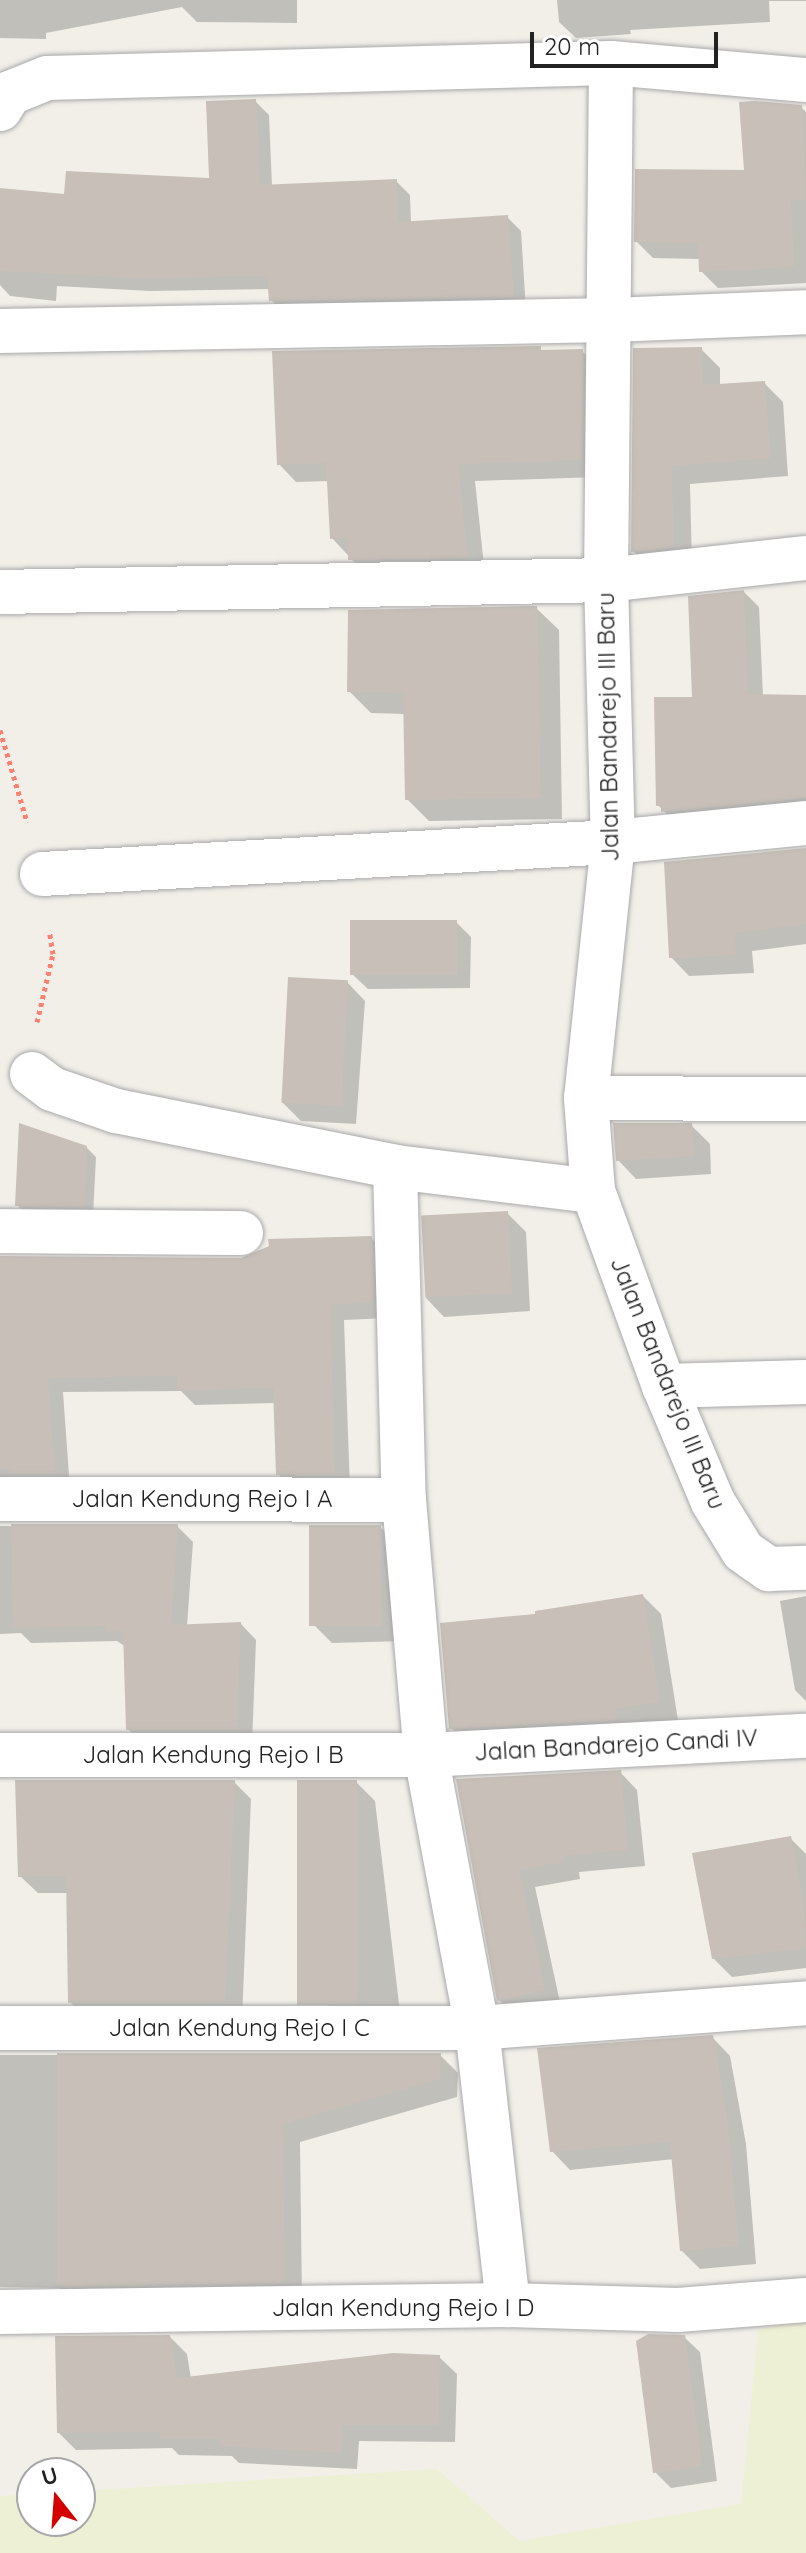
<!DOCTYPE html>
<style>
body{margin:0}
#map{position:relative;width:806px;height:2553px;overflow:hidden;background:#f2efe9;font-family:Quicksand,sans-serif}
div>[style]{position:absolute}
.farmland>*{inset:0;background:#eef0d5}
.shadow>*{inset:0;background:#0003}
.building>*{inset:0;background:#c7bfb8;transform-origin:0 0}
.path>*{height:5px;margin-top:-2.5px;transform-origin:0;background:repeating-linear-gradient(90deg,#fa8072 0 4px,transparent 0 8px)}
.roads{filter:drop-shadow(0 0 2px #a9a9a9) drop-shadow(0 0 2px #a9a9a9)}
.minor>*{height:44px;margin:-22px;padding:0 22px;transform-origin:22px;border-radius:22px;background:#fff}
span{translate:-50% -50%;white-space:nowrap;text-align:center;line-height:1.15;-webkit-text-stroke:8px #fff;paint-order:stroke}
.street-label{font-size:24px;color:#222}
.north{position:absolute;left:16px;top:2457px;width:80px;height:80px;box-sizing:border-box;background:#fff;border:2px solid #a7a7a7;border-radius:50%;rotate:343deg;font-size:22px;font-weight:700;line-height:32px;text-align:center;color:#222}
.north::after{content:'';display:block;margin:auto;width:28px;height:36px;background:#d40000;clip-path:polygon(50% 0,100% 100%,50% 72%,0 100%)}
.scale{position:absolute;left:530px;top:32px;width:188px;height:36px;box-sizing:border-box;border:4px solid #222;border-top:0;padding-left:10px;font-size:24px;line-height:28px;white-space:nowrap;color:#222;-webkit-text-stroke:6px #fff;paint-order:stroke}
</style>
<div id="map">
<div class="farmland">
<div style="clip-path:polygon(806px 2319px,806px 2553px,0 2553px,0 2496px,32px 2494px,32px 2521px,80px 2521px,80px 2491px,437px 2469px,520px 2541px,741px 2504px,758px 2330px)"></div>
</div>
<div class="shadow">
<div style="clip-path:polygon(0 0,297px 0,297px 23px,197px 22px,182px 7px,46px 33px,46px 39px,0 38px)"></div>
<div style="clip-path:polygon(557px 0,806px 0,806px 1px,769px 1px,770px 22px,630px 30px,631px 34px,576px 38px,559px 22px)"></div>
<div style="clip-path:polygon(255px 101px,269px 115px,272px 186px,396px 181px,410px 195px,411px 223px,507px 217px,521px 231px,526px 310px,285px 314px,271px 300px,270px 289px,150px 291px,57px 286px,56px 301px,10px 296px,0 285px,0 190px,66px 196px,211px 181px)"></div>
<div style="clip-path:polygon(801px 107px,806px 112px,806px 283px,718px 288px,701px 271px,701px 259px,653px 258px,636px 241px,746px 172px)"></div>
<div style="clip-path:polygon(540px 348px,543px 352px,582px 351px,600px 369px,599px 477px,475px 481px,485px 575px,368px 577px,332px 538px,329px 481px,296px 482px,279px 464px)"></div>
<div style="clip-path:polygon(701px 349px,720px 368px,720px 386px,764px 383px,783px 402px,788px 476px,690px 484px,692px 565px,652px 570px,633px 551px)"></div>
<div style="clip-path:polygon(744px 592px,759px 607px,763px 696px,806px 697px,806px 814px,679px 827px,658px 805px,694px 699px)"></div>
<div style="clip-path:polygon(536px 608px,559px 630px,562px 819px,429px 821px,407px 799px,406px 714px,371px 713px,349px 691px)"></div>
<div style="clip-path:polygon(806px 850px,806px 944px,752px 951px,754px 973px,689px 976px,671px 957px)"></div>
<div style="clip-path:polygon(456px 922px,471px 937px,470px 988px,368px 989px,352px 974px)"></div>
<div style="clip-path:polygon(347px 982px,365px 1001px,356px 1124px,301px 1121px,282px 1102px)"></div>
<div style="clip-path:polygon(691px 1125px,710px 1144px,711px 1174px,636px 1179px,618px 1160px)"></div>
<div style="clip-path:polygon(86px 1147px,96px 1157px,93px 1216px,27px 1215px,17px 1205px)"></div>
<div style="clip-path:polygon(507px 1213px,526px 1232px,530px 1311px,444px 1317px,426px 1298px)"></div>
<div style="clip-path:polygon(371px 1238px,387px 1253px,388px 1318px,344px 1320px,350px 1490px,294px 1490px,278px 1474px,276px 1403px,195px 1405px,181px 1391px,63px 1392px,70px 1489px,0 1496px,0 1380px,241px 1260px)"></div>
<div style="clip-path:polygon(0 1526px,177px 1526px,193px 1542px,187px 1626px,241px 1624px,256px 1640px,252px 1745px,144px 1745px,128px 1729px,126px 1647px,117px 1641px,31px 1643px,21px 1633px,0 1634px)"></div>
<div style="clip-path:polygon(380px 1527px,399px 1546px,406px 1641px,332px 1643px,314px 1625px)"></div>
<div style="clip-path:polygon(643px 1596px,661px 1614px,678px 1720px,469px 1746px,451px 1728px,538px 1616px)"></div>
<div style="clip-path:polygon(806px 1596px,806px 1701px,795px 1690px,780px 1601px)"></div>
<div style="clip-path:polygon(620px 1772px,637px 1790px,645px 1866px,579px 1872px,580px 1879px,535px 1887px,561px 2007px,516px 2017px,499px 2000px,458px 1780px)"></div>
<div style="clip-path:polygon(234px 1782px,251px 1799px,242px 2020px,88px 2020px,70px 2002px,69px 1893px,38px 1893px,20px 1876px)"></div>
<div style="clip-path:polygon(356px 1782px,375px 1801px,401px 2021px,343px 2021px,325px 2002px)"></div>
<div style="clip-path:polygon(790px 1838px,806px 1854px,806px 1968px,732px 1977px,713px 1958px)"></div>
<div style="clip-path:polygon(712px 2037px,730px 2056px,746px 2144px,756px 2264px,700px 2269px,682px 2251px,674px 2159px,570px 2170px,552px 2151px)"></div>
<div style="clip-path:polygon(0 2055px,440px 2055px,458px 2073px,457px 2097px,300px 2142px,302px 2300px,75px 2304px,59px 2288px,0 2287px)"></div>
<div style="clip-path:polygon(170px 2337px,187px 2354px,191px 2379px,439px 2357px,457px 2374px,455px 2442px,359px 2441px,357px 2469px,239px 2463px,232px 2456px,179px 2455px,172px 2448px,76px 2450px,59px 2433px)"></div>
<div style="clip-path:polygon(684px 2337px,700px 2352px,717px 2481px,671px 2488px,655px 2472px)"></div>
</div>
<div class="building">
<div style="clip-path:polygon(256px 99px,260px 185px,397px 179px,398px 222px,508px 215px,514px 297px,269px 301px,267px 276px,135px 278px,0 271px,0 188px,64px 194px,66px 171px,209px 178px,206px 101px)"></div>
<div style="clip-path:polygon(755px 101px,802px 105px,806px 200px,791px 201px,794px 267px,699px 272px,698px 243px,634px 242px,635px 169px,744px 170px,739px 102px)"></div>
<div style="clip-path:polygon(541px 346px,541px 350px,583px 349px,582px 460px,458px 464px,468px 558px,348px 560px,348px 538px,330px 539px,326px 463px,277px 465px,272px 351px)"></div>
<div style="clip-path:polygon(702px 347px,703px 385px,765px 381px,771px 458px,672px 466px,674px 547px,631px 552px,633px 348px)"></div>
<div style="clip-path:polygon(744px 590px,748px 694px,806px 695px,806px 798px,661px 812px,661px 806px,656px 806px,654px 697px,692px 697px,688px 596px)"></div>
<div style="clip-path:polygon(537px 606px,541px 798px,405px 800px,403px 693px,347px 692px,348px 610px)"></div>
<div style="clip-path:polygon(806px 848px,806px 924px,735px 933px,736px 955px,669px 958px,664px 862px)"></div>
<div style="left:350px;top:920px;width:107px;height:55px"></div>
<div style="left:288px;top:977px;width:60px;height:126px;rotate:3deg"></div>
<div style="clip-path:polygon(19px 1123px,87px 1146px,84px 1207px,15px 1206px)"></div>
<div style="clip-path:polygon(613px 1123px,692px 1123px,694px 1156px,616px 1161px)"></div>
<div style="left:508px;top:1211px;width:82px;height:87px;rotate:87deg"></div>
<div style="clip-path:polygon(372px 1236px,374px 1302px,330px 1305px,335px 1475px,276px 1475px,273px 1388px,177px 1390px,177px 1376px,48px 1378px,55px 1474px,10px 1474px,9px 1468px,0 1469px,0 1256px,241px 1258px,269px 1246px,268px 1239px)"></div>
<div style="clip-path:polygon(11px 1524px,178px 1524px,171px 1625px,241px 1622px,237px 1730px,126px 1730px,123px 1631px,105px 1632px,105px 1626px,13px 1628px)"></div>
<div style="left:309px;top:1525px;width:72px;height:101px"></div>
<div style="clip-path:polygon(643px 1594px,660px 1702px,615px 1709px,616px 1720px,449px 1729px,440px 1623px,535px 1614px,535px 1611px)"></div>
<div style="clip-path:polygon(621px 1770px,628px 1850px,563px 1856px,564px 1862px,519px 1870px,545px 1990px,497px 2001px,456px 1779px)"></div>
<div style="clip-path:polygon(15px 1780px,235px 1780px,225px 2003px,68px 2003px,66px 1876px,18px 1877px)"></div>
<div style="left:297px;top:1780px;width:60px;height:225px"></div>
<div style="clip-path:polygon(791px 1836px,803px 1901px,806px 1948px,712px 1959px,692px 1853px)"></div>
<div style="clip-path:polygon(713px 2035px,728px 2124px,739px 2246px,680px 2251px,670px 2142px,550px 2152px,537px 2048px)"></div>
<div style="clip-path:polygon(57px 2053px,441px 2053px,440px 2079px,283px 2124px,285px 2283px,57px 2286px)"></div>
<div style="clip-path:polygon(648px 2334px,685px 2335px,702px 2466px,653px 2473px,636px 2341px)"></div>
<div style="clip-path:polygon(170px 2335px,177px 2378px,393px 2353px,440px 2355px,438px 2425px,342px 2425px,341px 2453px,220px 2446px,220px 2439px,160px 2439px,160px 2432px,57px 2433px,55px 2336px)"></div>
</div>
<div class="path">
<div style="left:0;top:730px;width:96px;rotate:73.6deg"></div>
<div style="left:37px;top:1022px;width:70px;rotate:-76.8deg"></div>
<div style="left:53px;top:954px;width:24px;rotate:-99deg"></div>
</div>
<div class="roads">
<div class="minor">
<div style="left:611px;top:63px;width:517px;rotate:90.55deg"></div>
<div style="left:606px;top:580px;width:262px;rotate:88.5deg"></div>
<div style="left:613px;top:842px;width:257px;rotate:96deg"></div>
<div style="left:586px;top:1098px;width:93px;rotate:85.7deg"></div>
<div style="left:593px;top:1191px;width:208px;rotate:70deg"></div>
<div style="left:664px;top:1386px;width:126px;rotate:67.1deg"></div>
<div style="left:713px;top:1502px;width:57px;rotate:58.5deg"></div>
<div style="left:743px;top:1551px;width:32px;rotate:35deg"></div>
<div style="left:769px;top:1569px;width:37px;rotate:-2deg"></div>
<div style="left:0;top:109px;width:19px;rotate:-58deg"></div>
<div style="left:10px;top:93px;width:40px;rotate:-22deg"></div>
<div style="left:47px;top:78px;width:564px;rotate:-1.52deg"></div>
<div style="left:611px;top:63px;width:196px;rotate:5deg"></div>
<div style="left:0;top:331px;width:611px;rotate:-1.03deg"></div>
<div style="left:611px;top:320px;width:195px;rotate:-2.3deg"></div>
<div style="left:0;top:592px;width:606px;rotate:-1.13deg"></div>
<div style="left:606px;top:580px;width:201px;rotate:-6.3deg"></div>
<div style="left:42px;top:874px;width:572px;rotate:-3.21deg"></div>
<div style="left:613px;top:842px;width:194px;rotate:-5.6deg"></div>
<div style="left:32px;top:1074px;width:25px;rotate:37deg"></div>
<div style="left:52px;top:1089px;width:68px;rotate:19deg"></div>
<div style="left:116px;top:1111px;width:285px;rotate:11.3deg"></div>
<div style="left:395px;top:1167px;width:199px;rotate:6.9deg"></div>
<div style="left:586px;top:1098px;width:220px;rotate:0.3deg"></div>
<div style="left:395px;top:1167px;width:333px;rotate:88.5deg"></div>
<div style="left:404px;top:1500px;width:256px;rotate:85.1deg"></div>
<div style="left:426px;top:1755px;width:278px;rotate:79.4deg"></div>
<div style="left:477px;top:2028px;width:279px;rotate:83.6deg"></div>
<div style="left:0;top:1231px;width:241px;rotate:0.5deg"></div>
<div style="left:664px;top:1386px;width:142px;rotate:-1.6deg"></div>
<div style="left:0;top:1499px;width:404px;rotate:0.1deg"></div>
<div style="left:0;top:1755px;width:426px"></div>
<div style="left:426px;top:1755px;width:380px;rotate:-2.9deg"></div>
<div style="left:0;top:2028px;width:477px"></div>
<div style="left:477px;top:2028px;width:330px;rotate:-4.3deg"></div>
<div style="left:0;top:2312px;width:508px;rotate:-0.79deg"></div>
<div style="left:508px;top:2305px;width:170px;rotate:1.7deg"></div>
<div style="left:678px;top:2310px;width:128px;rotate:-4.5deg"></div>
</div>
</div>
<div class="street-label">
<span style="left:608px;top:727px;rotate:-91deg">Jalan Bandarejo III Baru</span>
<span style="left:668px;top:1383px;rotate:68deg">Jalan Bandarejo III Baru</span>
<span style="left:202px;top:1499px">Jalan Kendung Rejo I A</span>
<span style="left:616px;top:1745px;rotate:-3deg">Jalan Bandarejo Candi IV</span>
<span style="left:213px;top:1755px">Jalan Kendung Rejo I B</span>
<span style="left:239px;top:2028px">Jalan Kendung Rejo I C</span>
<span style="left:403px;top:2308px">Jalan Kendung Rejo I D</span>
</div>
<div class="north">U</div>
<div class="scale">20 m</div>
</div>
